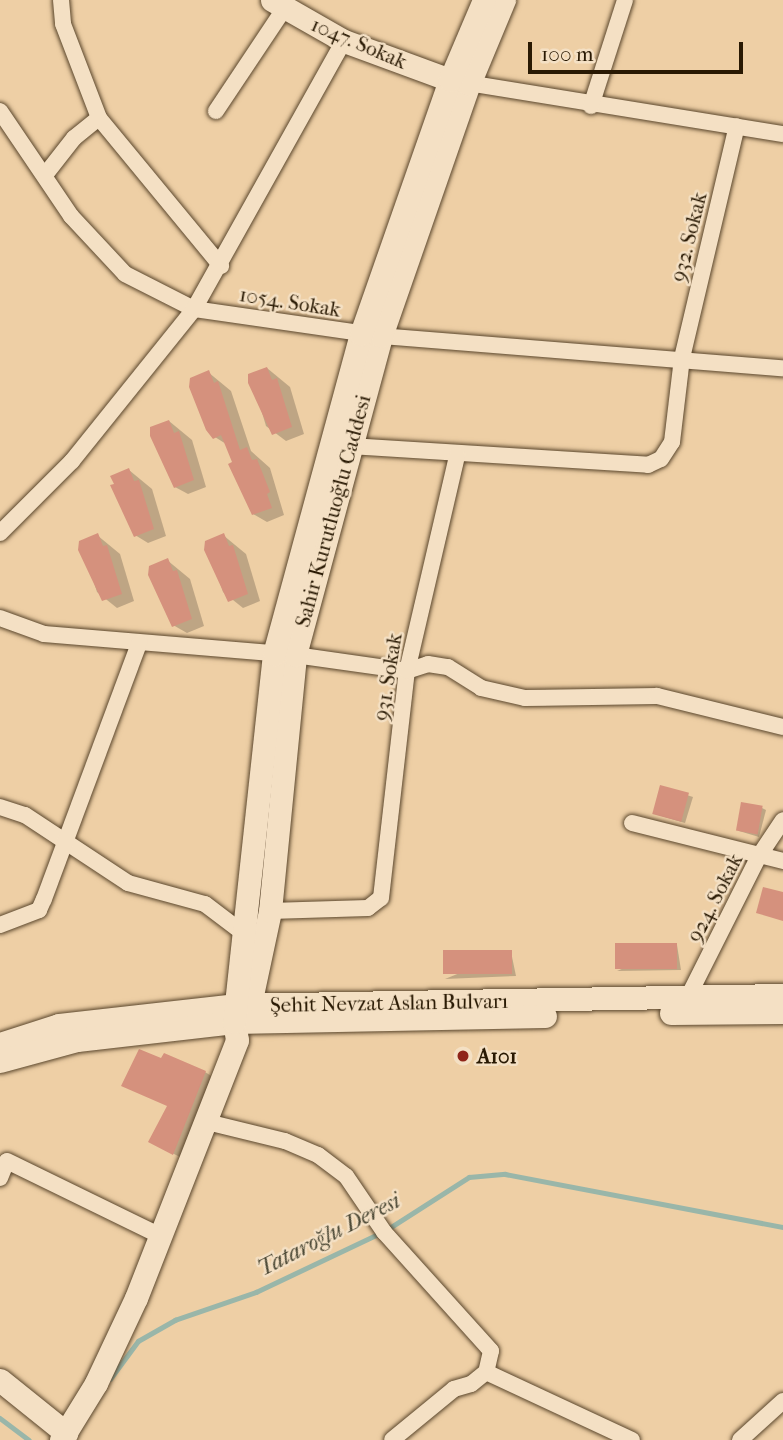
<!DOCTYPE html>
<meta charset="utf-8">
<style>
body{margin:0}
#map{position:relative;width:783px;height:1440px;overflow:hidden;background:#eecfa5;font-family:"IM FELL French Canon",serif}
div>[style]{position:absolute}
.shadow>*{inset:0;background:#0003}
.stream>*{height:4.5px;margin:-2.25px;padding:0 2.25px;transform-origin:2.25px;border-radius:2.25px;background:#99b6a9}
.building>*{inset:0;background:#d5917d;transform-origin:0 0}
.roads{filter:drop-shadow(0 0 2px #5a462c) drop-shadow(0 0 2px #5a462c)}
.street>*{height:16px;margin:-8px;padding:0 8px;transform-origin:8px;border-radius:8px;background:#f4e0c4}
.secondary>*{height:23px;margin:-11.5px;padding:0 11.5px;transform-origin:11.5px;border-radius:11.5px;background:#f4e0c4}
.dots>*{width:19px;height:19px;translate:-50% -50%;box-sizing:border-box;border:4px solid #f4e0c4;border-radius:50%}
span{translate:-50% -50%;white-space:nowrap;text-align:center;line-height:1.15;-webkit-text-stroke:5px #f4e0c4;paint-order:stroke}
.street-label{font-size:21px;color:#291903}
.poi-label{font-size:21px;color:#291903;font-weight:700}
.left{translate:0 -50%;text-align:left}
.water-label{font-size:23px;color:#4b4835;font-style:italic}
.scale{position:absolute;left:528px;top:42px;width:215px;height:32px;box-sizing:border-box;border:4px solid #291903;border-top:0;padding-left:9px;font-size:21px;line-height:24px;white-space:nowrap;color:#291903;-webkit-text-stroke:5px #f4e0c4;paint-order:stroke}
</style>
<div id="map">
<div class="shadow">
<div style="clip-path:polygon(267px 368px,290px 387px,304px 434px,286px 441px,266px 426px,251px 375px)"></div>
<div style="clip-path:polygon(208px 372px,231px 391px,251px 451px,270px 468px,284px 515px,267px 522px,253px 514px,226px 444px,215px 437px)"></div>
<div style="clip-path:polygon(169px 421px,192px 440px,206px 487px,188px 494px,175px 487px)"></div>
<div style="clip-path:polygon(129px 470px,152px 489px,166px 536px,148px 543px,135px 535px,116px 485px)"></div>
<div style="clip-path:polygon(97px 535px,120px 554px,134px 601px,117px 608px,97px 592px,81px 542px)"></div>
<div style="clip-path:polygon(223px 535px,246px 554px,260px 601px,243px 608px,223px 592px,207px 542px)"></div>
<div style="clip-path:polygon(167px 560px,190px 579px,204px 626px,187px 633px,173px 625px)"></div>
<div style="clip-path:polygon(661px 787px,693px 797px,685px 823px,658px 815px)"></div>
<div style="clip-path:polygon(762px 808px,766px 810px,759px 837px,739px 831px)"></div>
<div style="clip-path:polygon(677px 945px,681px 970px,617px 971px)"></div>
<div style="clip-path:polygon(511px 952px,516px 976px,445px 979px)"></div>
<div style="clip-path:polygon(205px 1072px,213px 1077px,182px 1158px,158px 1146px,169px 1106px)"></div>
</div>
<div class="stream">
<div style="left:388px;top:1229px;width:96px;rotate:-32.7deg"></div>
<div style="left:469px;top:1177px;width:36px;rotate:-5deg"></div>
<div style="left:505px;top:1174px;width:283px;rotate:10.8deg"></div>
<div style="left:110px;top:1379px;width:47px;rotate:-53.6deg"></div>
<div style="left:138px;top:1341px;width:43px;rotate:-29.6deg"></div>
<div style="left:175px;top:1320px;width:86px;rotate:-19.1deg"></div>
<div style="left:256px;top:1292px;width:137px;rotate:-25.4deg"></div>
<div style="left:0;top:1418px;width:36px;rotate:37deg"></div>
</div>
<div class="building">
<div style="clip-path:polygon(267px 367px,272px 380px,277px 378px,292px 427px,272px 435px,248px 383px,248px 374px)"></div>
<div style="clip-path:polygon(209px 370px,214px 383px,218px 381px,240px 450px,247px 447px,252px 460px,257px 459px,270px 492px,267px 494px,272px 508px,252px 515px,228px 464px,232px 462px,221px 435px,213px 439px,206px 430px,189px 387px,190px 378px)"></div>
<div style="clip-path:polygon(169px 420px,174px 433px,179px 431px,194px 480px,174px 488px,150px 436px,150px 427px)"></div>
<div style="clip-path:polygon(129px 468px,134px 481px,139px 480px,154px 529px,134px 537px,110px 485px,114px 484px,110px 476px)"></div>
<div style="clip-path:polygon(98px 533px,103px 546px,107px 545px,122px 594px,102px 601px,78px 550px,79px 541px)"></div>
<div style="clip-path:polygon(224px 533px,229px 546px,233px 545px,248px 594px,228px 602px,204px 550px,205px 541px)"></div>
<div style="clip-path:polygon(168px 558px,173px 571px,177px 570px,192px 619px,172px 627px,148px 575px,149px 566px)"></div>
<div style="left:660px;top:785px;width:30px;height:30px;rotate:15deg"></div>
<div style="left:741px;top:802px;width:22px;height:29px;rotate:10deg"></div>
<div style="clip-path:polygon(763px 887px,783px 892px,783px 921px,756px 913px)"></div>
<div style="left:677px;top:943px;width:26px;height:62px;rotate:90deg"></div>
<div style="left:512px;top:950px;width:24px;height:69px;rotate:90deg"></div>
<div style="clip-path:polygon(139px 1049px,161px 1058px,164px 1053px,206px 1071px,173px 1155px,148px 1142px,167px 1106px,121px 1086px)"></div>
</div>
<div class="roads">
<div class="street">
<div style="left:61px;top:0;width:24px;rotate:85deg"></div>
<div style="left:63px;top:24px;width:101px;rotate:69deg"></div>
<div style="left:99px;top:118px;width:192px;rotate:50.5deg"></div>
<div style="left:461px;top:82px;width:326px;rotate:9.2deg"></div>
<div style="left:591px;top:106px;width:111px;rotate:-72.2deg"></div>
<div style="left:0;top:111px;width:127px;rotate:55.9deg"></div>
<div style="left:71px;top:216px;width:79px;rotate:47deg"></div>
<div style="left:125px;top:274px;width:77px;rotate:26.9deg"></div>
<div style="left:194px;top:309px;width:189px;rotate:8.2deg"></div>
<div style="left:381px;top:336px;width:403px;rotate:4.6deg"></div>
<div style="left:216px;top:111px;width:123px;rotate:-56.3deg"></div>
<div style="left:45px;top:175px;width:47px;rotate:-51.9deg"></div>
<div style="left:74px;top:138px;width:32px;rotate:-39deg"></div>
<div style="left:350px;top:446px;width:299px;rotate:3.6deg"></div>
<div style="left:648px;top:465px;width:14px;rotate:-25deg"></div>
<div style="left:661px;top:459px;width:20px;rotate:-57deg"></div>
<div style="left:672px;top:442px;width:85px;rotate:-83.2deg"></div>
<div style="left:682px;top:358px;width:238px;rotate:-76.7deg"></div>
<div style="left:0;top:533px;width:102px;rotate:-45deg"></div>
<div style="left:72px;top:461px;width:195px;rotate:-51.2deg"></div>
<div style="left:194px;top:309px;width:307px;rotate:-60.8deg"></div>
<div style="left:0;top:618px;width:47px;rotate:20deg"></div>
<div style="left:44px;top:634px;width:252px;rotate:4.8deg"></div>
<div style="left:295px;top:655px;width:113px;rotate:8.1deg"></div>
<div style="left:407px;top:671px;width:22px;rotate:-18deg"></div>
<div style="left:428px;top:664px;width:20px;rotate:9deg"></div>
<div style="left:448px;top:667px;width:39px;rotate:32deg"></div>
<div style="left:481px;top:688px;width:45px;rotate:12.8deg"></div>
<div style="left:525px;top:698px;width:132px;rotate:-0.9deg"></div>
<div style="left:657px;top:696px;width:130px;rotate:13.8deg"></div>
<div style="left:0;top:807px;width:26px;rotate:18deg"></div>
<div style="left:25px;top:815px;width:123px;rotate:33.4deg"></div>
<div style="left:128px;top:883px;width:80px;rotate:15.3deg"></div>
<div style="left:205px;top:904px;width:51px;rotate:37.1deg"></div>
<div style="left:632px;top:823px;width:156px;rotate:14.1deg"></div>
<div style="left:270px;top:911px;width:98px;rotate:-1.8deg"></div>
<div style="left:368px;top:908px;width:16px;rotate:-38deg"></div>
<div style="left:381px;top:898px;width:228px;rotate:-83.5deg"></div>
<div style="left:407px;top:671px;width:221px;rotate:-76.9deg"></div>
<div style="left:0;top:925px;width:42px;rotate:-21deg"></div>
<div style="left:39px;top:910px;width:12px;rotate:-66deg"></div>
<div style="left:44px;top:899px;width:273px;rotate:-69.6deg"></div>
<div style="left:688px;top:997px;width:158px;rotate:-63.3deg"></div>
<div style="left:759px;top:856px;width:43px;rotate:-56.3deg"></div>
<div style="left:207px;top:1122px;width:80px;rotate:13.7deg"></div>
<div style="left:285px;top:1141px;width:36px;rotate:23deg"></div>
<div style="left:318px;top:1155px;width:35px;rotate:37deg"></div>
<div style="left:346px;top:1176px;width:68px;rotate:55.8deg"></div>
<div style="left:384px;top:1232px;width:160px;rotate:48deg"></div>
<div style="left:491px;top:1351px;width:22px;rotate:103deg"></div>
<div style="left:486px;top:1372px;width:19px;rotate:141deg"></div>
<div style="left:471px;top:1384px;width:18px;rotate:164deg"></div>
<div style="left:454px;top:1389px;width:80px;rotate:140.6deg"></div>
<div style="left:0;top:1178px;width:18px;rotate:-68deg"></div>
<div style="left:7px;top:1161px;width:171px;rotate:26deg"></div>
<div style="left:486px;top:1372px;width:161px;rotate:25deg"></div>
<div style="left:740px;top:1440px;width:58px;rotate:-42.2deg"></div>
</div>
<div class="secondary">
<div style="left:272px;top:0;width:83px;rotate:29.7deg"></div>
<div style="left:344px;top:41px;width:113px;rotate:20.2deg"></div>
<div style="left:252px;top:995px;width:86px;rotate:-77.9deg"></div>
<div style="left:270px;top:911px;width:257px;rotate:-84.4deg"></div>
<div style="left:295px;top:655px;width:330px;rotate:-74.9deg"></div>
<div style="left:381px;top:336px;width:267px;rotate:-70.8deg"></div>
<div style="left:469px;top:84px;width:91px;rotate:-67.4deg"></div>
<div style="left:671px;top:1013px;width:112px;rotate:-0.5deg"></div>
<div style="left:0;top:1044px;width:62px;rotate:-17.9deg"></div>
<div style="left:59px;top:1025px;width:179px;rotate:-6.4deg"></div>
<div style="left:237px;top:1005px;width:546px;rotate:-1.05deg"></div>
<div style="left:0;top:1061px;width:80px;rotate:-15.3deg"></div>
<div style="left:77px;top:1040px;width:158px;rotate:-6.5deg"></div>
<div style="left:234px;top:1022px;width:311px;rotate:-1.1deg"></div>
<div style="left:0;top:1380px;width:85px;rotate:38.8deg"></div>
<div style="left:61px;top:1440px;width:67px;rotate:-58.4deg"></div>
<div style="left:96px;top:1383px;width:94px;rotate:-64.8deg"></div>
<div style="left:136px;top:1298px;width:277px;rotate:-68.6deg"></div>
<div style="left:237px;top:1040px;width:18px;rotate:-99deg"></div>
<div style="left:234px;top:1022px;width:370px;rotate:-83.8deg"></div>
<div style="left:274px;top:654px;width:332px;rotate:-74.8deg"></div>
<div style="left:361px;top:334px;width:269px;rotate:-70.7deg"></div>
<div style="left:450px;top:80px;width:87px;rotate:-67deg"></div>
</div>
</div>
<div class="dots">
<div style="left:463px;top:1056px;background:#8f2418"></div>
</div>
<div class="street-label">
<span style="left:359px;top:43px;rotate:23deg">1047. Sokak</span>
<span style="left:689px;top:237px;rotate:-76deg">932. Sokak</span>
<span style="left:290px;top:302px;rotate:9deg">1054. Sokak</span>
<span style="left:333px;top:511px;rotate:-75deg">Sahir Kurutluoğlu Caddesi</span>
<span style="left:388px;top:677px;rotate:-81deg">931. Sokak</span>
<span style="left:715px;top:898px;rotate:-63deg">924. Sokak</span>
<span style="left:389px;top:1003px;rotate:-1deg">Şehit Nevzat Aslan Bulvarı</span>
</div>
<div class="poi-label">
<span class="left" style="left:477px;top:1056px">A101</span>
</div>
<div class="water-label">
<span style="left:329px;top:1235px;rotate:-27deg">Tataroğlu Deresi</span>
</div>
<div class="scale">100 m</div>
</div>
